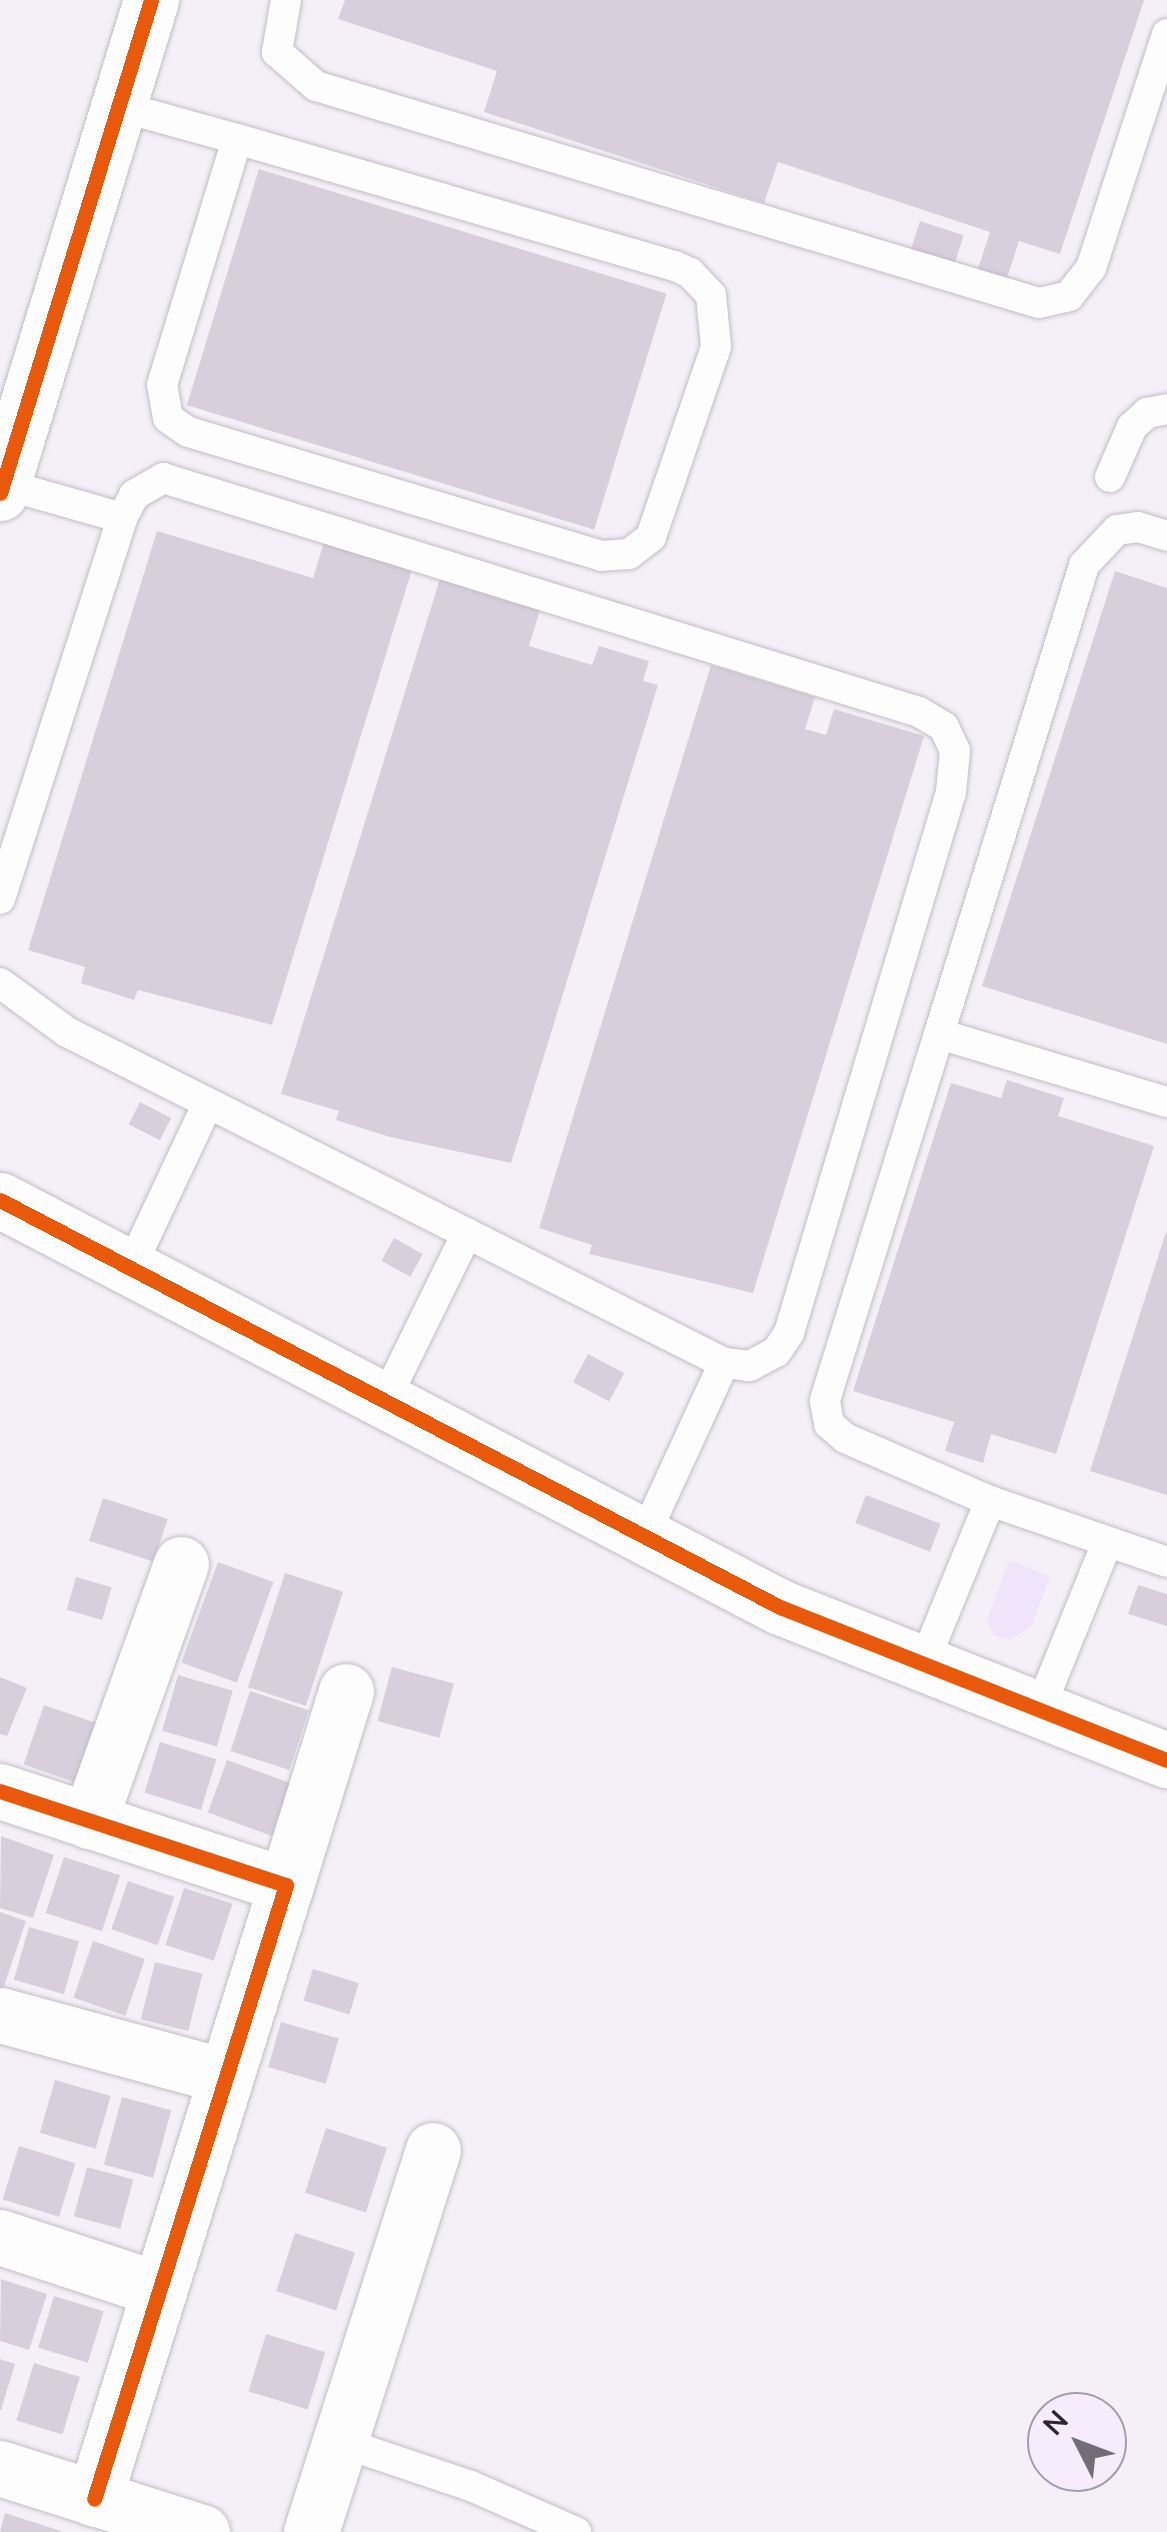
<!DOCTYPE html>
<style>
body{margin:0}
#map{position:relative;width:1167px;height:2532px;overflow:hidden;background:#f5f0f8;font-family:"Nunito Sans",sans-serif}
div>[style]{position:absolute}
.green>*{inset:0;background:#f1e3f9}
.building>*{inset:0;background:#d8cfdd;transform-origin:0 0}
.roads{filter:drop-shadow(0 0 2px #c1bcc4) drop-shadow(0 0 2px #c1bcc4)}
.lane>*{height:30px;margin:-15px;padding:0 15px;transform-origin:15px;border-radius:15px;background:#fefdfe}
.street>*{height:55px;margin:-27.5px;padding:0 27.5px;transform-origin:27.5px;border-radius:27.5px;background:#fefdfe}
.cycleway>*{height:15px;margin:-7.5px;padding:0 7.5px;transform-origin:7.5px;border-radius:7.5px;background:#e8590c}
span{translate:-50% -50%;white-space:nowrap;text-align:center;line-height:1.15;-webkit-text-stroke:8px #f6ecfc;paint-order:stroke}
.north{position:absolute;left:1027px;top:2392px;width:100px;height:100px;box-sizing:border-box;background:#f6ecfc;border:2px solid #a69dab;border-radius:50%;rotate:312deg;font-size:28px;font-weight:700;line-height:40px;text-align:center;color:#2d2731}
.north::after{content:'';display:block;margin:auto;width:35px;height:45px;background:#736d77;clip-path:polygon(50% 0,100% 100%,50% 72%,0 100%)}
</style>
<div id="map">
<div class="green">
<div style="clip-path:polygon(1009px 1560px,1050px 1576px,1032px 1625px,1010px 1640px,994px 1635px,987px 1620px)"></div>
</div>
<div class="building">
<div style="clip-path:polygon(345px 0,1144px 0,1060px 254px,1019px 241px,1006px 281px,977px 272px,990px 232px,778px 162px,764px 203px,484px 112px,497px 71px,338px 19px)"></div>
<div style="left:259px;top:169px;width:426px;height:247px;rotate:17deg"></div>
<div style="left:920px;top:221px;width:46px;height:30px;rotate:18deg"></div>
<div style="clip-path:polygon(157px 531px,313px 578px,326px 536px,414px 563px,272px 1025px,138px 990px,134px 1000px,81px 983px,85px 967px,28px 950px)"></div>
<div style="clip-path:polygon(1115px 571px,1167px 588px,1167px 1044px,982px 986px)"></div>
<div style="clip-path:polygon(442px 572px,542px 603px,529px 646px,592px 665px,599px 646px,649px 661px,643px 681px,658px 685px,511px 1163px,390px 1137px,336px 1120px,339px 1111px,281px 1094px)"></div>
<div style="clip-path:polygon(711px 665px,815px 697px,805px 729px,826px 735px,834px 709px,924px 736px,753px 1293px,589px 1254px,592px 1245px,539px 1228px)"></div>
<div style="clip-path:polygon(1007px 1080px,1064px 1098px,1058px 1116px,1154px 1146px,1056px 1454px,991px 1434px,983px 1463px,945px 1451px,954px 1422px,853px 1391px,951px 1083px,1001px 1098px)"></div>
<div style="left:140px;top:1102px;width:35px;height:25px;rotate:27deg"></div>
<div style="clip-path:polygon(1166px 1232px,1167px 1232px,1167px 1495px,1090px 1471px)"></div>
<div style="left:394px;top:1238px;width:33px;height:26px;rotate:29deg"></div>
<div style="left:588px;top:1354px;width:41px;height:32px;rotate:28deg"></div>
<div style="left:866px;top:1495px;width:80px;height:30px;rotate:21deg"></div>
<div style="left:103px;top:1498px;width:68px;height:45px;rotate:18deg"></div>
<div style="left:218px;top:1562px;width:59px;height:107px;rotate:20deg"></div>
<div style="left:285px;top:1573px;width:61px;height:120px;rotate:18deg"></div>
<div style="left:76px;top:1577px;width:37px;height:34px;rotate:16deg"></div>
<div style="clip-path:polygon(1138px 1585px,1167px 1594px,1167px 1626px,1128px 1614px)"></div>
<div style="left:392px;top:1667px;width:64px;height:56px;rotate:15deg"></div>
<div style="left:178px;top:1675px;width:57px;height:58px;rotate:16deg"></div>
<div style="clip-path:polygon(0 1677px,27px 1688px,7px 1736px,0 1734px)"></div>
<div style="left:250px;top:1691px;width:62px;height:63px;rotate:18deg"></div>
<div style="left:44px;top:1705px;width:65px;height:63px;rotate:19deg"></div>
<div style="left:160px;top:1742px;width:59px;height:53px;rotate:17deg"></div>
<div style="left:227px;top:1760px;width:68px;height:56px;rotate:20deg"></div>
<div style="clip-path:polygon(1px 1836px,54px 1855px,33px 1918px,0 1908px)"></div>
<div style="left:64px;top:1857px;width:59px;height:59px;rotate:18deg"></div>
<div style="left:128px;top:1881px;width:49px;height:51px;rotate:19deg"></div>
<div style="left:184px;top:1888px;width:51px;height:60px;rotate:18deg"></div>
<div style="clip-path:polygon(0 1912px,26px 1921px,1px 1995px,0 1995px)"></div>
<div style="left:29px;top:1927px;width:52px;height:55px;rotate:16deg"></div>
<div style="left:93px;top:1941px;width:55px;height:60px;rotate:19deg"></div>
<div style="left:155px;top:1962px;width:49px;height:59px;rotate:14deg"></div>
<div style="left:313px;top:1969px;width:48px;height:33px;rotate:17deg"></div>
<div style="left:281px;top:2022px;width:60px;height:47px;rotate:16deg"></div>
<div style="left:55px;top:2080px;width:58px;height:55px;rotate:16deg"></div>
<div style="left:122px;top:2097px;width:51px;height:70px;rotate:15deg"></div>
<div style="left:326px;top:2128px;width:64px;height:68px;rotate:18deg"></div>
<div style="left:19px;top:2146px;width:59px;height:56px;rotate:17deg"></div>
<div style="left:87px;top:2167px;width:48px;height:51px;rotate:15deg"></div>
<div style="left:295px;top:2233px;width:63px;height:61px;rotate:18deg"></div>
<div style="clip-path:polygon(1px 2279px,47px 2294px,29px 2350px,0 2341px)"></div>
<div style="left:54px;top:2296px;width:52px;height:54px;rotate:17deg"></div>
<div style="left:266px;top:2334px;width:62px;height:60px;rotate:17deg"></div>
<div style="clip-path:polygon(0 2359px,15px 2364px,1px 2410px,0 2410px)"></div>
<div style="left:34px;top:2363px;width:48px;height:60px;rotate:17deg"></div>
<div style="clip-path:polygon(5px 2513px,61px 2531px,61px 2532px,0 2532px)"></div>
</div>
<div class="roads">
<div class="lane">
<div style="left:286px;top:0;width:53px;rotate:99.8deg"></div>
<div style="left:277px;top:52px;width:52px;rotate:41.1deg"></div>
<div style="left:316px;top:86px;width:755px;rotate:16.71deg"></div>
<div style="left:1039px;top:303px;width:31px;rotate:-13deg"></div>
<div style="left:1069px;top:296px;width:36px;rotate:-52deg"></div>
<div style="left:1091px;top:268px;width:246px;rotate:-72deg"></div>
<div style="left:118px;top:106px;width:123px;rotate:15.5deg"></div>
<div style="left:237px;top:139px;width:456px;rotate:16.2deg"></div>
<div style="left:675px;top:266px;width:17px;rotate:25deg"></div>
<div style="left:690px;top:273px;width:30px;rotate:46deg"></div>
<div style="left:711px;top:295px;width:52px;rotate:84.5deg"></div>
<div style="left:716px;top:347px;width:201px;rotate:108.9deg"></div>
<div style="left:651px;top:537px;width:28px;rotate:142deg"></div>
<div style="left:629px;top:554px;width:27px;rotate:176deg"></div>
<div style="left:602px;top:556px;width:432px;rotate:-163.3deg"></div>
<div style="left:188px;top:432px;width:24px;rotate:-145deg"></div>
<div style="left:168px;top:418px;width:34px;rotate:-100deg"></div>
<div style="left:162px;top:385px;width:257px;rotate:-73deg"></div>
<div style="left:1110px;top:477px;width:55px;rotate:-66.3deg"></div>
<div style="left:1132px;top:427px;width:21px;rotate:-43deg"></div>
<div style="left:1147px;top:413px;width:20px;rotate:-11deg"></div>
<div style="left:3px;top:484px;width:124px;rotate:15.9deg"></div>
<div style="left:0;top:899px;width:400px;rotate:-72.2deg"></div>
<div style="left:122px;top:518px;width:26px;rotate:-62deg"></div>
<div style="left:134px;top:495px;width:34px;rotate:-30deg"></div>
<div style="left:163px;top:478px;width:791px;rotate:17.2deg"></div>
<div style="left:919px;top:712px;width:29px;rotate:31deg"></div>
<div style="left:944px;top:727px;width:26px;rotate:65deg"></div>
<div style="left:955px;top:751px;width:41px;rotate:95.6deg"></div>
<div style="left:951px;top:792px;width:565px;rotate:106.67deg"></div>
<div style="left:789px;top:1333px;width:23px;rotate:124deg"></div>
<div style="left:776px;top:1352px;width:30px;rotate:152deg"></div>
<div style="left:750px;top:1366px;width:26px;rotate:-173deg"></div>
<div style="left:724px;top:1363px;width:736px;rotate:-153.26deg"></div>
<div style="left:67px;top:1032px;width:83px;rotate:-143.8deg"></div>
<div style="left:939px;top:1034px;width:491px;rotate:-72.8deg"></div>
<div style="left:1084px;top:565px;width:48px;rotate:-46.7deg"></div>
<div style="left:1117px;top:530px;width:21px;rotate:-8deg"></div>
<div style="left:1138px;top:527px;width:30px;rotate:17deg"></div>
<div style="left:1167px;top:1102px;width:238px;rotate:-163.4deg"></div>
<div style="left:939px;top:1034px;width:384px;rotate:107.3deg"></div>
<div style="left:825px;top:1401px;width:23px;rotate:80deg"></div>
<div style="left:829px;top:1424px;width:21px;rotate:41deg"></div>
<div style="left:845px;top:1438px;width:158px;rotate:23.5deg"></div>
<div style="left:990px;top:1501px;width:187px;rotate:19deg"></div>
<div style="left:130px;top:1269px;width:183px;rotate:-64.8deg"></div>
<div style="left:384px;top:1402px;width:188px;rotate:-63.8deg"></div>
<div style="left:643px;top:1539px;width:194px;rotate:-65.3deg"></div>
<div style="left:922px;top:1667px;width:179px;rotate:-67.7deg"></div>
<div style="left:1038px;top:1713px;width:183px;rotate:-67.9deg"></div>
<div style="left:340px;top:2442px;width:138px;rotate:18.6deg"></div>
<div style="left:471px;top:2486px;width:115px;rotate:23.7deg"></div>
</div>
<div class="street">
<div style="left:0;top:493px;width:516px;rotate:-72.97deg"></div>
<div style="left:0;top:1200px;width:880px;rotate:27.56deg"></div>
<div style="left:780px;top:1607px;width:416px;rotate:21.6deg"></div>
<div style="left:0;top:1791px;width:301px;rotate:18.2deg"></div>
<div style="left:286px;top:1885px;width:643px;rotate:107.36deg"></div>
<div style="left:89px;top:1821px;width:273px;rotate:-70.3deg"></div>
<div style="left:286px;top:1885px;width:203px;rotate:-72.8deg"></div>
<div style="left:0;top:2015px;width:232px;rotate:15.2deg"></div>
<div style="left:0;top:2237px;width:163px;rotate:18.2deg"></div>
<div style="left:0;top:2468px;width:212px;rotate:17.6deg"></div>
<div style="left:311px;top:2532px;width:401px;rotate:-72.3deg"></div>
</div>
</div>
<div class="cycleway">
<div style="left:0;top:493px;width:516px;rotate:-72.97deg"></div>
<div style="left:0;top:1200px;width:880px;rotate:27.56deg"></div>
<div style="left:780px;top:1607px;width:416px;rotate:21.6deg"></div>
<div style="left:0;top:1791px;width:301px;rotate:18.2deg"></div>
<div style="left:286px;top:1885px;width:643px;rotate:107.36deg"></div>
</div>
<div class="north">N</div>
</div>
